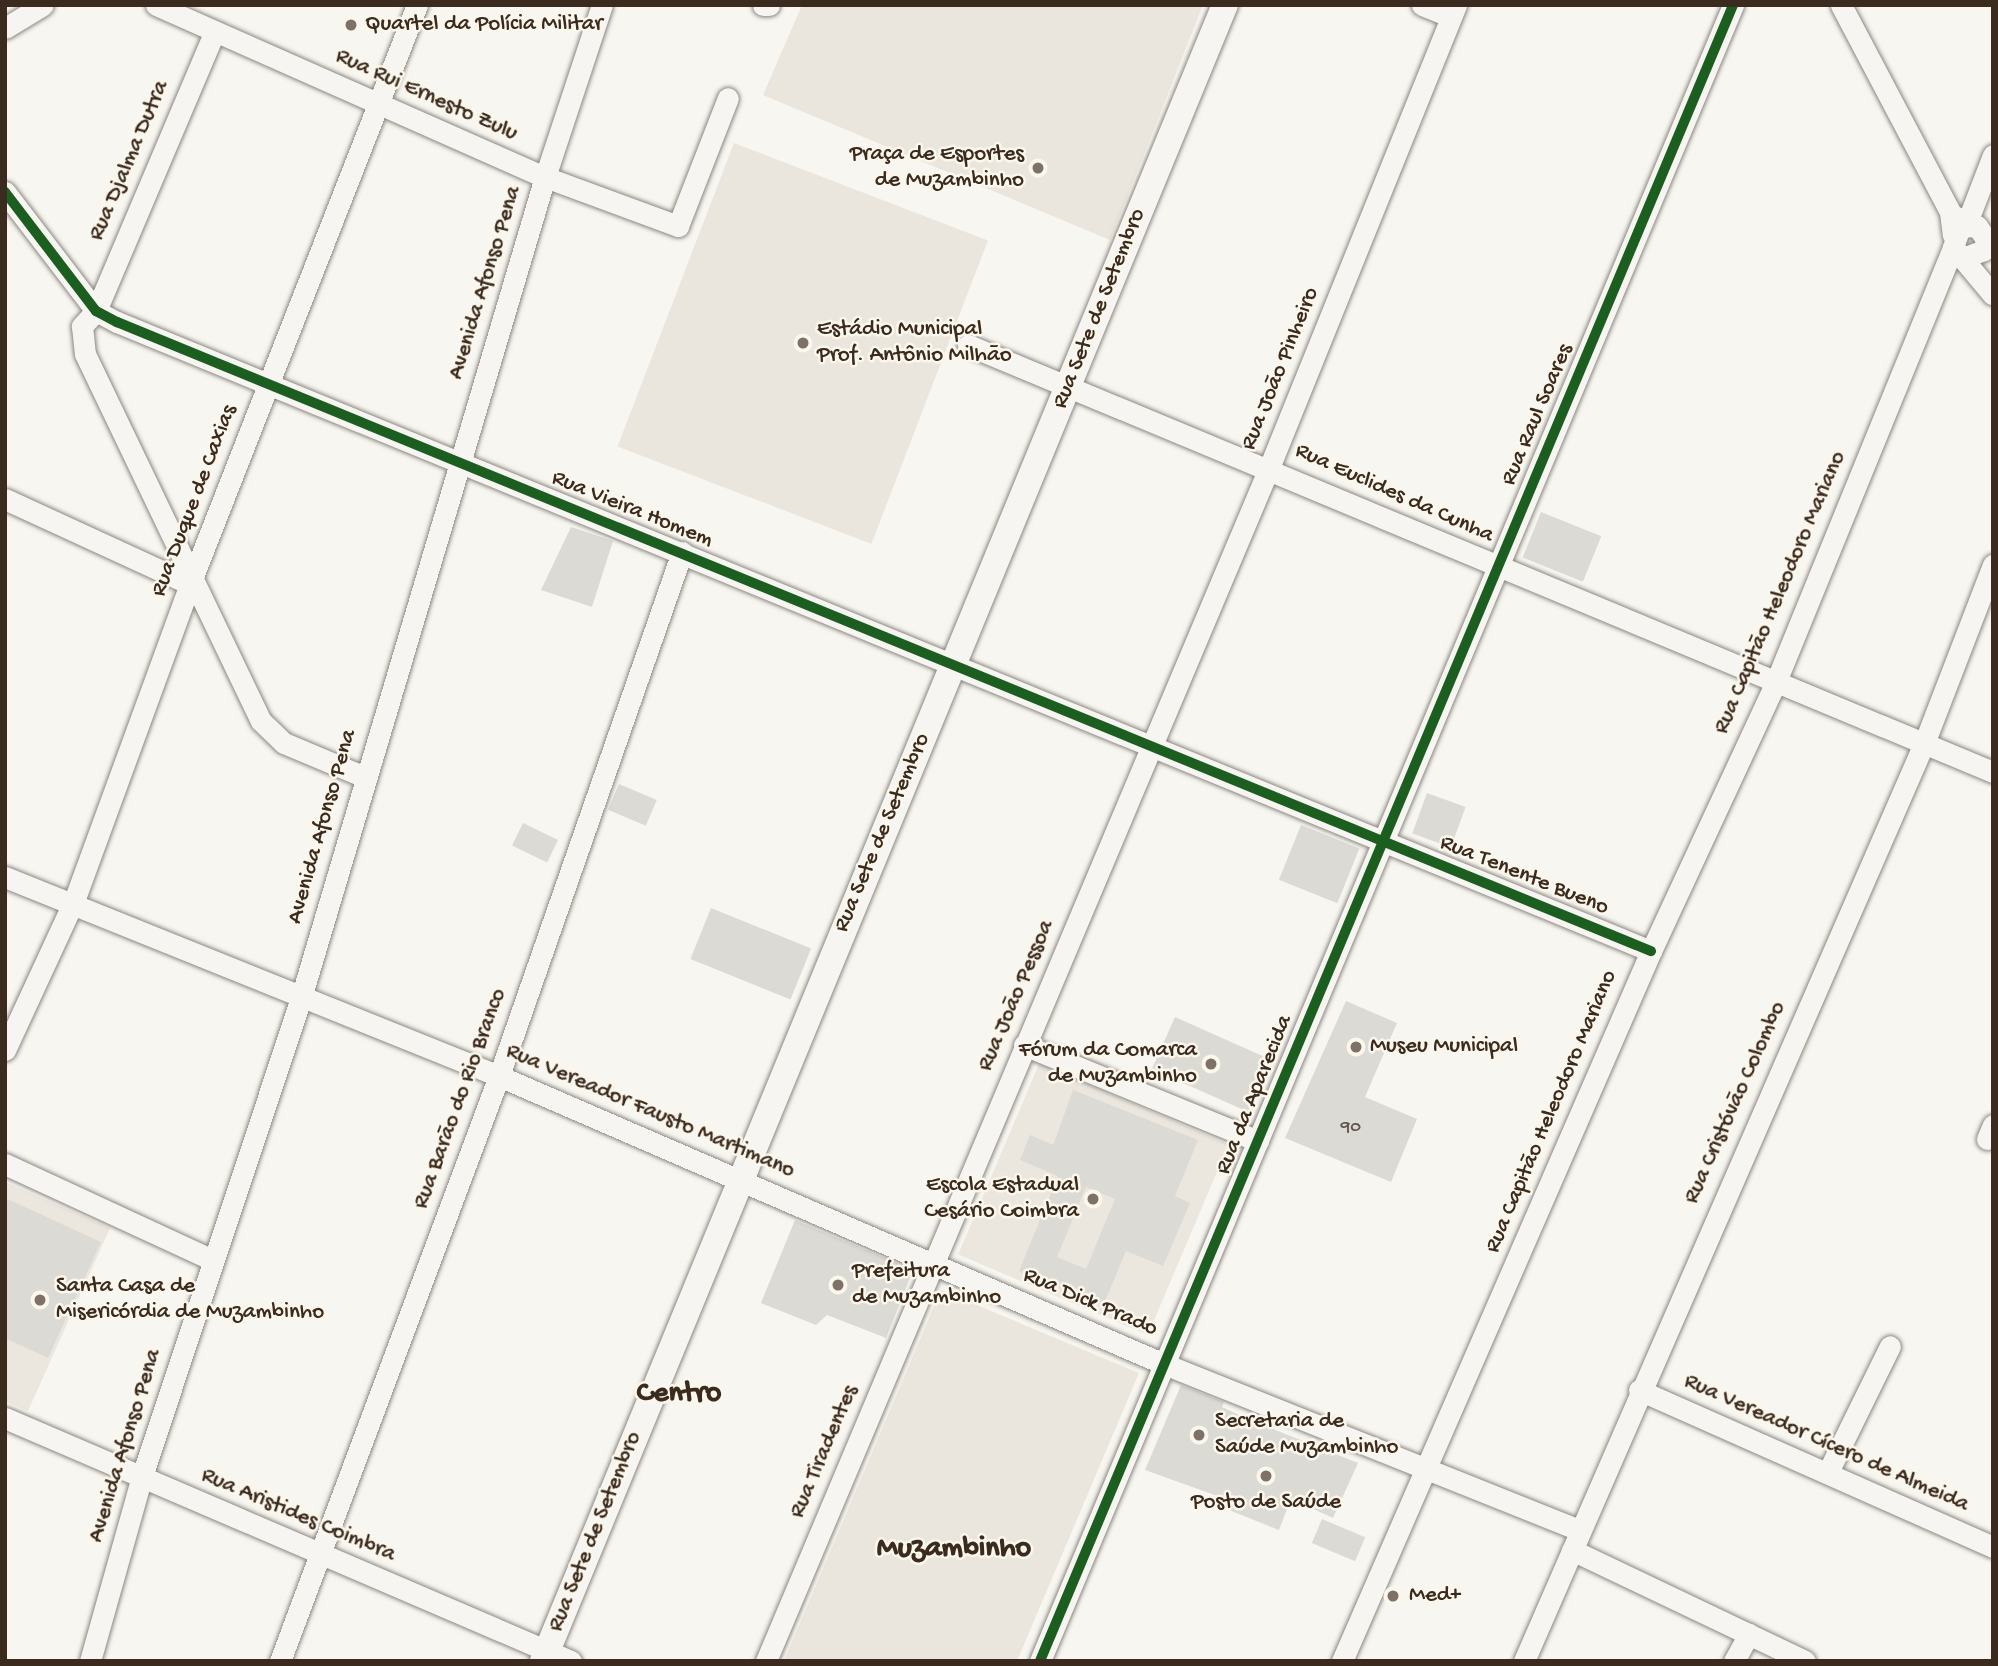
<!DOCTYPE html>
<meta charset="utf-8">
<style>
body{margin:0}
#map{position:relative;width:1998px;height:1666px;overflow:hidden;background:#f8f6f0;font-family:"Gochi Hand",sans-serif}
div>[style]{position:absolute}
.built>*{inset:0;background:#ebe6de;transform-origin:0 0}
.green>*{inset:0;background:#eae6dd;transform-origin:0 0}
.building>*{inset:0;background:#dcdad5;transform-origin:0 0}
.roads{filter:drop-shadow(0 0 2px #8b8781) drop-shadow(0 0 2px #8b8781)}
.minor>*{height:21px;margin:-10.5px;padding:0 10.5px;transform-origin:10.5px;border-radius:10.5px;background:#f6f5f1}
.major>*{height:26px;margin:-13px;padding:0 13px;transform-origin:13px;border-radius:13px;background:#f6f5f1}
.cycleway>*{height:10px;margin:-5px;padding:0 5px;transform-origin:5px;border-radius:5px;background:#1b5e20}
.dots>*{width:19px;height:19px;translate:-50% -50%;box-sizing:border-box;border:4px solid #fbf7ec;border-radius:50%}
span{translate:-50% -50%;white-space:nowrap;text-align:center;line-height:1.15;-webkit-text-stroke:5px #fbf7ec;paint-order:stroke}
.number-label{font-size:19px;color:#63564c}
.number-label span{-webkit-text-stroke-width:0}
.poi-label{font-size:23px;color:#3b2a1e}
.left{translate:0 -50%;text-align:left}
.right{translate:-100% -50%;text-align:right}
.street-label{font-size:23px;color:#3b2a1e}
.district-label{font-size:30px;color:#3b2a1e;font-weight:700}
.frame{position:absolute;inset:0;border:7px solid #3b2a1e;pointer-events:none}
</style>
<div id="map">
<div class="built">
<div style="left:1039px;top:1064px;width:206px;height:207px;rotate:23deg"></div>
<div style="clip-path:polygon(5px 1182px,110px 1228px,28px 1411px,5px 1401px)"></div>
</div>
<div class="green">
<div style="clip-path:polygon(802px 5px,1203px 5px,1110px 240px,763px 95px)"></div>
<div style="left:734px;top:143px;width:272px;height:325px;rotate:21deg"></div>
<div style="clip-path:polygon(941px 1290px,1139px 1373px,1017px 1661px,784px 1661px)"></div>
</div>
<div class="building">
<div style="left:1541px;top:512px;width:65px;height:49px;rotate:22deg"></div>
<div style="clip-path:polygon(571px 527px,613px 541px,592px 607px,541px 590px)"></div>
<div style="left:619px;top:784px;width:41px;height:28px;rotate:23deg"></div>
<div style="left:1427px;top:793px;width:41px;height:43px;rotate:20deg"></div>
<div style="left:523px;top:823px;width:39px;height:25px;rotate:26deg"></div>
<div style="left:1301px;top:825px;width:63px;height:59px;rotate:22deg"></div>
<div style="left:711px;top:908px;width:108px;height:55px;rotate:22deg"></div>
<div style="clip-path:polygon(1346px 1001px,1397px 1023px,1365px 1097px,1417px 1119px,1391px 1182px,1285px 1138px)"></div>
<div style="left:1175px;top:1017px;width:105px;height:57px;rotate:24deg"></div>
<div style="clip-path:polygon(evenodd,1073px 1090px,1198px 1140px,1175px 1196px,1190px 1203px,1163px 1266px,1126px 1251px,1103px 1306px,1019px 1271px,1058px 1176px,1020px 1160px,1030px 1135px,1053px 1145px,1073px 1090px,1086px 1187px,1115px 1199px,1086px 1269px,1057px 1257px,1086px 1187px)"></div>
<div style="clip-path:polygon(5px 1198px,101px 1242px,48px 1358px,5px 1338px)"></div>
<div style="clip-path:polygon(795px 1220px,913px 1270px,886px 1338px,827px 1315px,816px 1325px,761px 1303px)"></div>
<div style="clip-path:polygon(1181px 1385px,1224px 1402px,1222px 1407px,1246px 1418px,1358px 1463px,1333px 1518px,1291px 1499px,1279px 1530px,1219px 1506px,1223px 1498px,1145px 1470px)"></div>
<div style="left:1322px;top:1519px;width:47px;height:26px;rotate:23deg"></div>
</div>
<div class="roads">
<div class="minor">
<div style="left:156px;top:5px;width:425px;rotate:23.9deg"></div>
<div style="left:545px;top:177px;width:142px;rotate:20.2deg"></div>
<div style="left:678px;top:226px;width:137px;rotate:-68.7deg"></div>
<div style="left:763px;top:5px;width:6px"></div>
<div style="left:1422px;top:5px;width:31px;rotate:22deg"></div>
<div style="left:1841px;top:5px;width:234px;rotate:62.2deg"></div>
<div style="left:1950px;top:212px;width:23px;rotate:83deg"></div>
<div style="left:5px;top:28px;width:44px;rotate:-31.2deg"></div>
<div style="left:214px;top:33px;width:302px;rotate:113deg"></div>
<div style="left:96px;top:311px;width:21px;rotate:133deg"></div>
<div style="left:82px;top:326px;width:28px;rotate:84deg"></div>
<div style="left:85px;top:354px;width:407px;rotate:64.4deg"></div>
<div style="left:261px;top:721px;width:32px;rotate:44deg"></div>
<div style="left:284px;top:743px;width:88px;rotate:22.8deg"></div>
<div style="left:5px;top:192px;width:150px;rotate:52.6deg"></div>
<div style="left:96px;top:311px;width:24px;rotate:28deg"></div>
<div style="left:117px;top:322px;width:1658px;rotate:22.3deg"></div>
<div style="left:1957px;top:217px;width:12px;rotate:42deg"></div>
<div style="left:1966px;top:225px;width:75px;rotate:-68.9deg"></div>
<div style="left:1965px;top:257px;width:20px;rotate:-20deg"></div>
<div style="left:1984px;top:250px;width:11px;rotate:-80deg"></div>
<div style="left:1986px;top:239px;width:16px;rotate:-125deg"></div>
<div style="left:1977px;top:226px;width:17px;rotate:177deg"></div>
<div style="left:1960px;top:227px;width:21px;rotate:109deg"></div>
<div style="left:1953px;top:247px;width:62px;rotate:50.2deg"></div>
<div style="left:968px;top:345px;width:1110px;rotate:22.62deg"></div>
<div style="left:5px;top:499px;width:204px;rotate:24.7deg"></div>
<div style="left:5px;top:877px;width:533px;rotate:21.94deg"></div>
<div style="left:499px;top:1076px;width:725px;rotate:23.42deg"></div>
<div style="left:1164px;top:1364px;width:446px;rotate:21.8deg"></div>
<div style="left:1024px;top:1045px;width:253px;rotate:22.3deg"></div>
<div style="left:5px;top:1050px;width:164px;rotate:-65.2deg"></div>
<div style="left:74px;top:901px;width:338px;rotate:-69.9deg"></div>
<div style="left:190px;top:584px;width:622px;rotate:-68.59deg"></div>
<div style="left:1987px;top:1139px;width:15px;rotate:-67deg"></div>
<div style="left:5px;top:1164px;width:229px;rotate:24.8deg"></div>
<div style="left:1639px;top:1390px;width:387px;rotate:23.9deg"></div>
<div style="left:5px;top:1418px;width:616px;rotate:23.24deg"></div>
<div style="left:1828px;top:1472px;width:140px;rotate:-63.8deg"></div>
<div style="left:1572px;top:1550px;width:258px;rotate:25.5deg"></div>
<div style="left:90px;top:1661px;width:189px;rotate:-74.3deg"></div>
<div style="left:141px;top:1479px;width:507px;rotate:-71.6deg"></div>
<div style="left:301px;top:998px;width:856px;rotate:-73.45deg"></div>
<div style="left:545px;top:177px;width:181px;rotate:-71.7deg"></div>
<div style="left:280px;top:1661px;width:625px;rotate:-69.48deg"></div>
<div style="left:499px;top:1076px;width:555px;rotate:-70.75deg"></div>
<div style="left:766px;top:1661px;width:1295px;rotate:-67.14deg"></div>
<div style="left:1269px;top:468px;width:499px;rotate:-68deg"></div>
<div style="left:1040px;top:1661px;width:1795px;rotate:-67.29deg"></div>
<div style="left:1342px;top:1661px;width:774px;rotate:-66.48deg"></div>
<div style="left:1651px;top:951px;width:300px;rotate:-65.1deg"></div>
<div style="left:1777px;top:679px;width:466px;rotate:-67.8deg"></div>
<div style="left:1524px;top:1661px;width:1004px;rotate:-66.45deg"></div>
<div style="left:1925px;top:741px;width:189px;rotate:-68.9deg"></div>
<div style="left:1734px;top:1661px;width:31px;rotate:-61deg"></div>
</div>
<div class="major">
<div style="left:543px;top:1661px;width:1791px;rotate:-67.62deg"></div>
</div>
</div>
<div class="cycleway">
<div style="left:5px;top:192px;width:150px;rotate:52.6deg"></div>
<div style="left:96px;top:311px;width:24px;rotate:28deg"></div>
<div style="left:117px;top:322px;width:1658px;rotate:22.3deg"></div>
<div style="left:1040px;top:1661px;width:1795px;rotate:-67.29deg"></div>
</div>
<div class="dots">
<div style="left:351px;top:25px;background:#7d7168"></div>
<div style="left:1038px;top:168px;background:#7d7168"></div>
<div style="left:803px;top:343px;background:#7d7168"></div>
<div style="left:1356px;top:1047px;background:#7d7168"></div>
<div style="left:1211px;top:1064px;background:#7d7168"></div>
<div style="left:1093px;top:1199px;background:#7d7168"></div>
<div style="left:838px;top:1285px;background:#7d7168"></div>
<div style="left:40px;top:1300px;background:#7d7168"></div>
<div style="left:1199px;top:1435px;background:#7d7168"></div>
<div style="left:1266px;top:1476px;background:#7d7168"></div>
<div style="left:1393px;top:1596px;background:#7d7168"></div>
</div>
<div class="number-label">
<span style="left:1351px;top:1128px">90</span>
</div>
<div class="poi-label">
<span class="left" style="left:365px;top:25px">Quartel da Polícia Militar</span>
<span class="right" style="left:1024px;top:168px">Praça de Esportes<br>de Muzambinho</span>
<span class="left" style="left:817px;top:343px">Estádio Municipal<br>Prof. Antônio Milhão</span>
<span class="left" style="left:1370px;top:1047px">Museu Municipal</span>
<span class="right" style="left:1197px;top:1064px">Fórum da Comarca<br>de Muzambinho</span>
<span class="right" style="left:1079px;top:1199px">Escola Estadual<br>Cesário Coimbra</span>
<span class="left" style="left:852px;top:1285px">Prefeitura<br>de Muzambinho</span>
<span class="left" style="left:56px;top:1300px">Santa Casa de<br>Misericórdia de Muzambinho</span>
<span class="left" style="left:1215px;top:1435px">Secretaria de<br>Saúde Muzambinho</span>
<span style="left:1266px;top:1503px">Posto de Saúde</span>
<span class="left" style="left:1409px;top:1596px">Med+</span>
</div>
<div class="street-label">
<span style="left:426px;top:96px;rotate:24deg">Rua Rui Ernesto Zulu</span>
<span style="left:130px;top:161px;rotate:-67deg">Rua Djalma Dutra</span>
<span style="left:486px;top:283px;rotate:-73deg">Avenida Afonso Pena</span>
<span style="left:1100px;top:309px;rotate:-68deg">Rua Sete de Setembro</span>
<span style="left:1281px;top:369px;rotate:-68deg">Rua João Pinheiro</span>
<span style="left:1538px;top:415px;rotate:-67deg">Rua Raul Soares</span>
<span style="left:1394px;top:494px;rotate:24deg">Rua Euclides da Cunha</span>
<span style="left:195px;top:501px;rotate:-69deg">Rua Duque de Caxias</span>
<span style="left:632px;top:510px;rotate:22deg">Rua Vieira Homem</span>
<span style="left:1781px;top:593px;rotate:-67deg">Rua Capitão Heleodoro Mariano</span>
<span style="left:323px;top:827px;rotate:-74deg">Avenida Afonso Pena</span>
<span style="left:883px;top:833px;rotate:-67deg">Rua Sete de Setembro</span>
<span style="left:1524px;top:876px;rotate:22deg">Rua Tenente Bueno</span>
<span style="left:1017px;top:996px;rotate:-67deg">Rua João Pessoa</span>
<span style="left:1255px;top:1095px;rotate:-68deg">Rua da Aparecida</span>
<span style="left:461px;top:1099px;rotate:-70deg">Rua Barão do Rio Branco</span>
<span style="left:1736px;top:1103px;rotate:-66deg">Rua Cristóvão Colombo</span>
<span style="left:650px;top:1112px;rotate:23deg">Rua Vereador Fausto Martimano</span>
<span style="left:1552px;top:1112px;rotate:-67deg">Rua Capitão Heleodoro Mariano</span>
<span style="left:1090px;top:1303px;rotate:23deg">Rua Dick Prado</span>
<span style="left:1826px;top:1444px;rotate:24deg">Rua Vereador Cícero de Almeida</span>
<span style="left:126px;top:1446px;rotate:-73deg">Avenida Afonso Pena</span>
<span style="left:825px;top:1452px;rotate:-67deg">Rua Tiradentes</span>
<span style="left:298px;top:1516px;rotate:23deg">Rua Aristides Coimbra</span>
<span style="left:596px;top:1532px;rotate:-68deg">Rua Sete de Setembro</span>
</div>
<div class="district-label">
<span style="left:679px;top:1395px">Centro</span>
<span style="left:954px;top:1550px">Muzambinho</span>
</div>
<div class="frame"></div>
</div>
